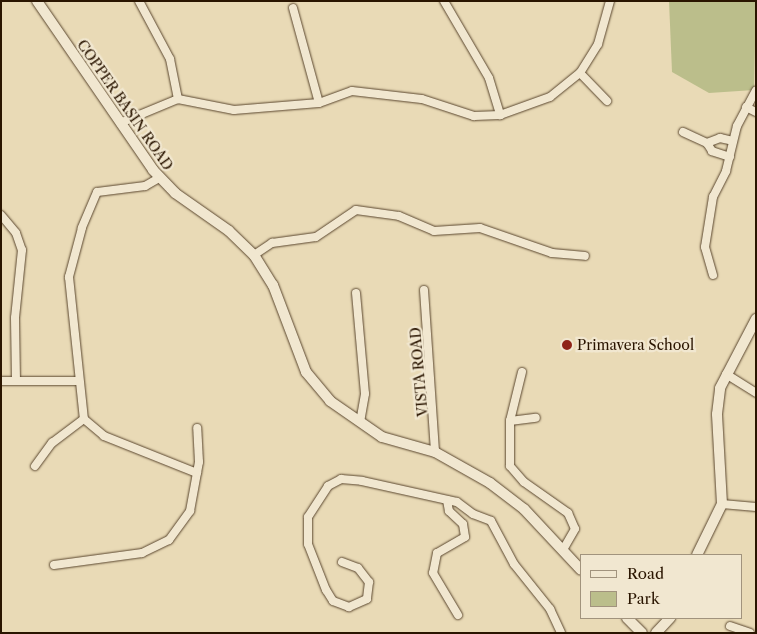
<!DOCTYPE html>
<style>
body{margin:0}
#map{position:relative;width:757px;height:634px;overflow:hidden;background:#e9dab6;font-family:"Libre Caslon Text",serif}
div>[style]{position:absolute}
.green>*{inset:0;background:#bbbe8b}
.roads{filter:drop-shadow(0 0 1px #5a462e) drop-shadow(0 0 1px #5a462e)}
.street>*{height:8px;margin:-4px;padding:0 4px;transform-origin:4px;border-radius:4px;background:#f1e7d0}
.secondary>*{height:10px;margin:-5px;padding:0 5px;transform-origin:5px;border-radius:5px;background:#f1e7d0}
.dots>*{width:14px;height:14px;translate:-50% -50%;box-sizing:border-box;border:2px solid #f1e7d0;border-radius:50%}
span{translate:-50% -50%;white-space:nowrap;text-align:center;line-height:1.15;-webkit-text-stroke:4.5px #f1e7d0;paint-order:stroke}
.street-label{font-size:14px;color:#2a1500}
.poi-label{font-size:14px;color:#2a1500}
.left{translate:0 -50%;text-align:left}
.frame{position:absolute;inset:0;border:2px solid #2a1500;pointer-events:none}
.legend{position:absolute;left:580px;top:554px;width:162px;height:65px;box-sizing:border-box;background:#f1e7d0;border:1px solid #a1937d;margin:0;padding:6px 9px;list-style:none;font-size:15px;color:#2a1500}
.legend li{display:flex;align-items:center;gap:10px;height:25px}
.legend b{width:25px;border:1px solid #a1937d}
</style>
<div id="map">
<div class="green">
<div style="clip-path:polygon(669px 1px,756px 1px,754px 90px,709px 93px,672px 72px)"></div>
</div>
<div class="roads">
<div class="street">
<div style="left:139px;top:1px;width:66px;rotate:61.9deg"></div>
<div style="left:170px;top:59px;width:41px;rotate:78.7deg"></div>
<div style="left:444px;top:1px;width:89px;rotate:59.7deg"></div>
<div style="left:489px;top:78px;width:39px;rotate:73deg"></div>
<div style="left:293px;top:8px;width:98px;rotate:74.7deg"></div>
<div style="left:580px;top:73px;width:39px;rotate:46deg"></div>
<div style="left:746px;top:107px;width:11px;rotate:27deg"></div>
<div style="left:120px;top:123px;width:63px;rotate:-22.5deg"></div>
<div style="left:178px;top:99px;width:57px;rotate:11.1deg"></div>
<div style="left:234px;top:110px;width:85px;rotate:-4.7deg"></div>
<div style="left:319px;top:103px;width:35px;rotate:-20deg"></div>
<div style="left:352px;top:91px;width:70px;rotate:6.5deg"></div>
<div style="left:422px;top:99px;width:55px;rotate:18.1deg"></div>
<div style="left:474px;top:116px;width:26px;rotate:-2deg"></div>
<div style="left:500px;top:115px;width:53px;rotate:-19.8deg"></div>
<div style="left:550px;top:97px;width:38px;rotate:-39deg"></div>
<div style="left:580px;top:73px;width:34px;rotate:-58deg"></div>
<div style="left:598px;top:44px;width:45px;rotate:-74.4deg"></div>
<div style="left:683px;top:132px;width:26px;rotate:25deg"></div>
<div style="left:730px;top:157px;width:19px;rotate:-162deg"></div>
<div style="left:712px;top:151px;width:9px;rotate:-122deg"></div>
<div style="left:707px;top:143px;width:14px;rotate:-21deg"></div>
<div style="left:720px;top:138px;width:13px;rotate:13deg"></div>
<div style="left:159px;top:178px;width:16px;rotate:150deg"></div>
<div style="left:145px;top:186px;width:48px;rotate:172.9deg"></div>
<div style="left:97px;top:192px;width:39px;rotate:113deg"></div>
<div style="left:82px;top:228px;width:51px;rotate:104.9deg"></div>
<div style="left:69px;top:277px;width:143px;rotate:84deg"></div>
<div style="left:84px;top:419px;width:26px;rotate:40deg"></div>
<div style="left:104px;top:436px;width:100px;rotate:21.7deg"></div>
<div style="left:1px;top:215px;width:23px;rotate:50deg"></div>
<div style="left:16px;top:233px;width:18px;rotate:71deg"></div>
<div style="left:22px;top:250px;width:68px;rotate:95.9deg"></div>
<div style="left:15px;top:318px;width:63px;rotate:89.1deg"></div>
<div style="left:254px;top:255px;width:22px;rotate:-34deg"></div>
<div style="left:272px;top:243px;width:44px;rotate:-7.8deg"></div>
<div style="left:316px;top:237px;width:48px;rotate:-34deg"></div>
<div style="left:356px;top:210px;width:43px;rotate:7.9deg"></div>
<div style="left:399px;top:216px;width:38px;rotate:23deg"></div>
<div style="left:434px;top:231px;width:46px;rotate:-3.7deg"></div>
<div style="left:480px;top:228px;width:76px;rotate:19.1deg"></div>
<div style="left:552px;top:253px;width:33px;rotate:5deg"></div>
<div style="left:713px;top:275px;width:29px;rotate:-106deg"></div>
<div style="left:705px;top:247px;width:51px;rotate:-80.9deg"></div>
<div style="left:713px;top:197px;width:29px;rotate:-63deg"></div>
<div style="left:726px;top:171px;width:46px;rotate:-76.3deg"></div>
<div style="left:737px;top:126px;width:40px;rotate:-62deg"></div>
<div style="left:424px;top:290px;width:162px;rotate:86.1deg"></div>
<div style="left:356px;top:293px;width:101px;rotate:84.9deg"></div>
<div style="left:365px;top:394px;width:28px;rotate:100deg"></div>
<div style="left:522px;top:372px;width:50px;rotate:103.8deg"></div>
<div style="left:510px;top:421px;width:45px;rotate:90deg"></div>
<div style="left:510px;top:466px;width:21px;rotate:49deg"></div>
<div style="left:524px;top:482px;width:54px;rotate:35.2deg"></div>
<div style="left:568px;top:513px;width:17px;rotate:66deg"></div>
<div style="left:575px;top:529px;width:24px;rotate:120deg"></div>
<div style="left:726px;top:374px;width:36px;rotate:32deg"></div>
<div style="left:1px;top:381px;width:78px"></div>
<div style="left:510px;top:421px;width:26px;rotate:-7deg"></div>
<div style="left:35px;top:466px;width:29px;rotate:-54deg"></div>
<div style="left:52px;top:443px;width:40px;rotate:-37deg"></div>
<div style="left:447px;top:500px;width:11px;rotate:80deg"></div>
<div style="left:449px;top:511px;width:19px;rotate:43deg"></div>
<div style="left:463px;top:524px;width:13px;rotate:81deg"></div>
<div style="left:465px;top:537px;width:32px;rotate:150deg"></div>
<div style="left:437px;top:553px;width:20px;rotate:101deg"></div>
<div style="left:433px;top:573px;width:49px;rotate:59.2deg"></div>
<div style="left:722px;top:504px;width:34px;rotate:5deg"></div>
<div style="left:342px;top:562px;width:17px;rotate:21deg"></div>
<div style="left:358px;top:568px;width:18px;rotate:52deg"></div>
<div style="left:369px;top:582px;width:17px;rotate:97deg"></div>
<div style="left:367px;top:599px;width:20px;rotate:156deg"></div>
<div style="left:349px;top:607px;width:17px;rotate:-159deg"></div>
<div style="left:333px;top:601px;width:13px;rotate:-122deg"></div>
<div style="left:326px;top:590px;width:49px;rotate:-111.4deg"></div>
<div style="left:308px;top:544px;width:27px;rotate:-90deg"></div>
<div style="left:308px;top:517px;width:37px;rotate:-57deg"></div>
<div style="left:328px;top:486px;width:15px;rotate:-28deg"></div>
<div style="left:341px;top:479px;width:21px;rotate:5deg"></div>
<div style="left:362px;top:481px;width:97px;rotate:12.5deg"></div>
<div style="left:457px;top:502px;width:20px;rotate:37deg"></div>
<div style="left:473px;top:514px;width:19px;rotate:21deg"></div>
<div style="left:491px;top:521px;width:49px;rotate:61.9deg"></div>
<div style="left:514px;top:564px;width:58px;rotate:51.3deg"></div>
<div style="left:550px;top:609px;width:26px;rotate:65deg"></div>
<div style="left:54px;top:565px;width:89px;rotate:-7.8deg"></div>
<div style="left:142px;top:553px;width:30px;rotate:-26deg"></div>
<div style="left:169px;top:540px;width:36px;rotate:-54deg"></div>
<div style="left:190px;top:511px;width:50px;rotate:-79.6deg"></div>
<div style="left:199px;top:462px;width:34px;rotate:-93deg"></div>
<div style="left:730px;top:626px;width:21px;rotate:19deg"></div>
</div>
<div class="secondary">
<div style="left:37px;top:1px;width:205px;rotate:55.5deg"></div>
<div style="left:153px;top:170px;width:32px;rotate:46deg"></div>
<div style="left:175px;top:193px;width:66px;rotate:35.1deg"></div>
<div style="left:229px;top:231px;width:35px;rotate:44deg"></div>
<div style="left:254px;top:255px;width:36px;rotate:58deg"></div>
<div style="left:273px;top:285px;width:93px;rotate:69.2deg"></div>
<div style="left:306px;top:372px;width:38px;rotate:50deg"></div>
<div style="left:330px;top:401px;width:63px;rotate:34.7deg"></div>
<div style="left:382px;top:437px;width:55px;rotate:15.8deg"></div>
<div style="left:435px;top:452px;width:63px;rotate:29.4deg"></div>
<div style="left:490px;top:483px;width:43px;rotate:37.4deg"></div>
<div style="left:524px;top:509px;width:83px;rotate:46.9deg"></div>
<div style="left:697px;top:555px;width:57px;rotate:-63.9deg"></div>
<div style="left:722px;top:504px;width:90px;rotate:-93.2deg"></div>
<div style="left:717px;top:414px;width:26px;rotate:-83deg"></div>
<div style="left:720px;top:388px;width:78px;rotate:-62.4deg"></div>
<div style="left:627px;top:618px;width:21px;rotate:45deg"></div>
<div style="left:656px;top:633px;width:21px;rotate:-47deg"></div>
</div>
</div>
<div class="dots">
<div style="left:567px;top:345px;background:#8f2418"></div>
</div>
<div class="street-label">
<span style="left:125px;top:105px;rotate:55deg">COPPER BASIN ROAD</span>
<span style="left:419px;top:372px;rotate:-95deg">VISTA ROAD</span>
</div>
<div class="poi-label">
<span class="left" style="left:577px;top:345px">Primavera School</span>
</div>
<div class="frame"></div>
<ul class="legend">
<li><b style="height:6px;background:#f1e7d0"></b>Road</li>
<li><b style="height:14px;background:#bbbe8b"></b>Park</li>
</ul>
</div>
